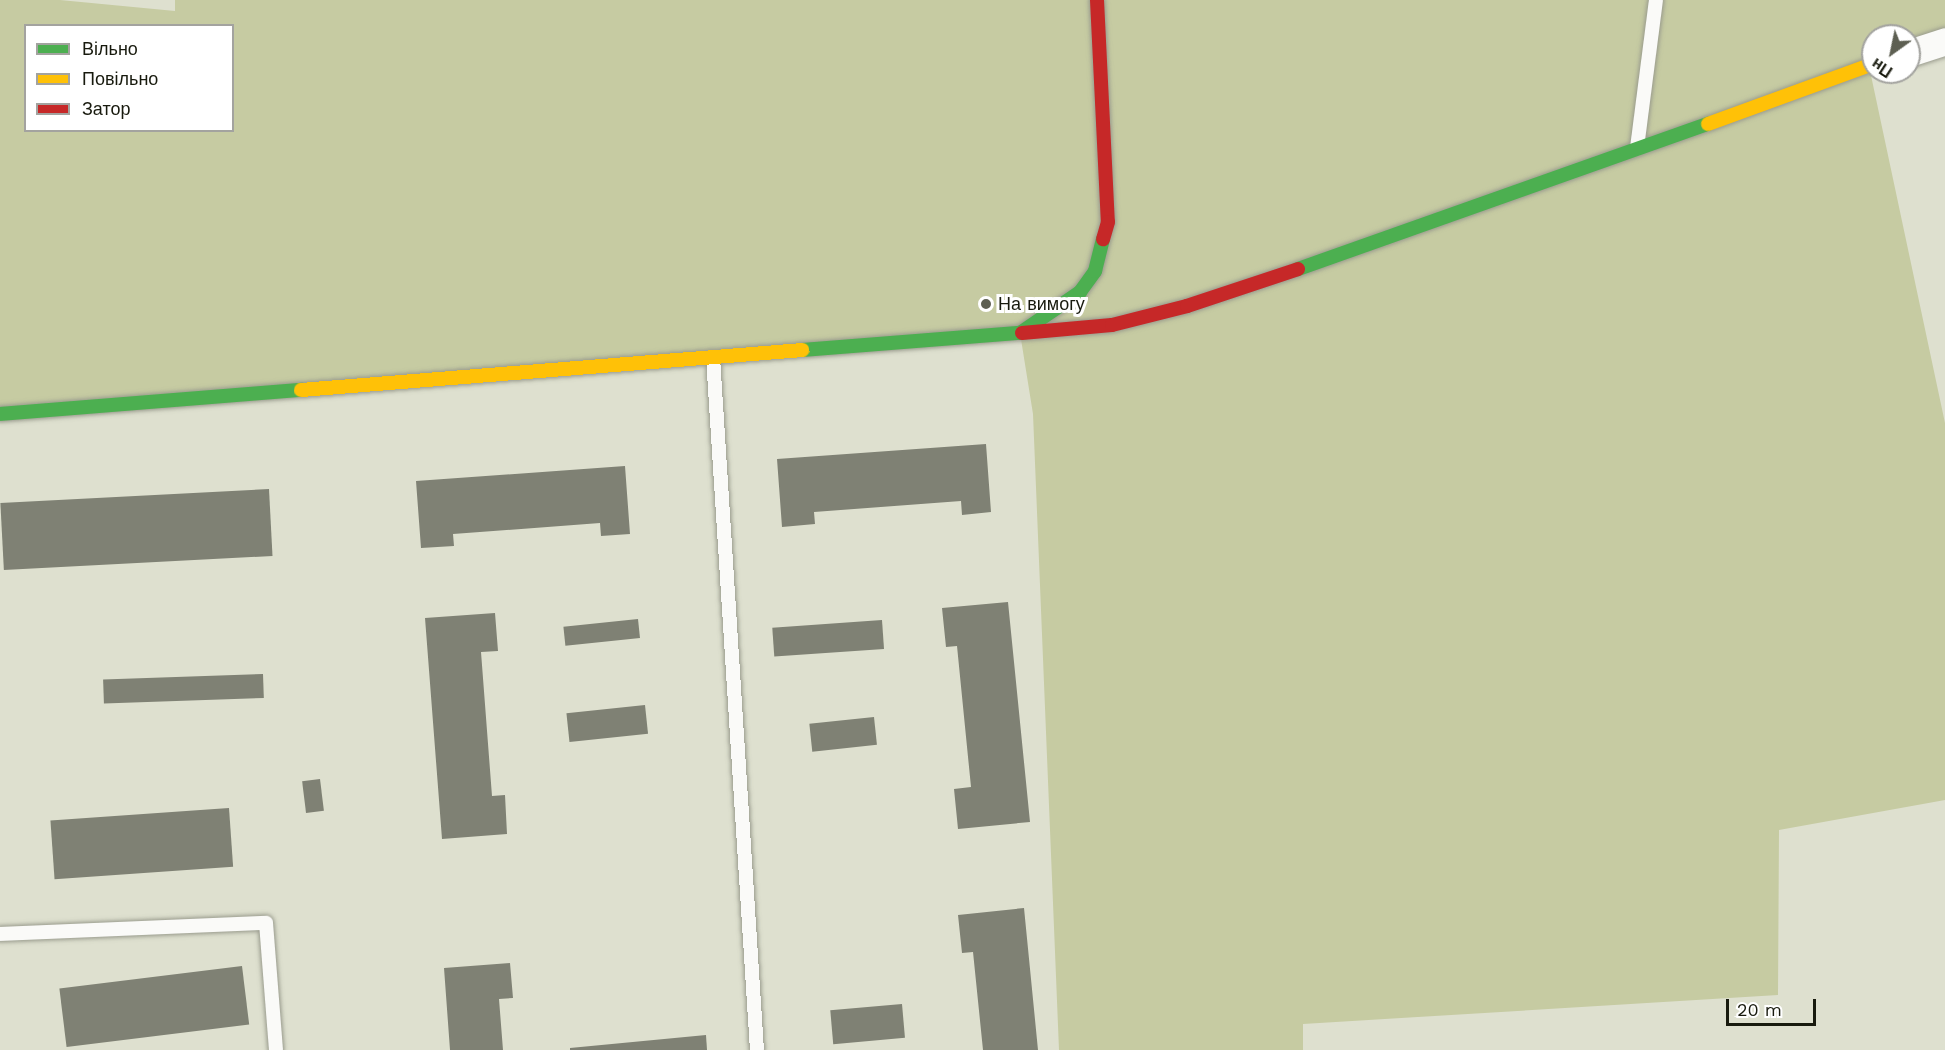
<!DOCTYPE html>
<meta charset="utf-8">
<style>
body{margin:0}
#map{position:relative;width:1945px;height:1050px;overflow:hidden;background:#dee0cf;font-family:"Work Sans",sans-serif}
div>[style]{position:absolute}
.green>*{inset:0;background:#c6cba2}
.building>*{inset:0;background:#7f8174;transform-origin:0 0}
.roads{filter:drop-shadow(0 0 2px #9a9c8e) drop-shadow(0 0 2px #9a9c8e)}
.lane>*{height:14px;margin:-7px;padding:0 7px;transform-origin:7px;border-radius:7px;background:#fafaf8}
.street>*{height:27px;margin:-13.5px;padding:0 13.5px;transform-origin:13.5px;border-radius:13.5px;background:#fafaf8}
.fast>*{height:14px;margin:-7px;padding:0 7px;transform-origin:7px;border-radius:7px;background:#4caf50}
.slow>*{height:14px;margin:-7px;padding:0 7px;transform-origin:7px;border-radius:7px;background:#ffc107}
.jam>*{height:14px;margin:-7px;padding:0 7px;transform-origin:7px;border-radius:7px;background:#c62828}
.dots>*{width:16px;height:16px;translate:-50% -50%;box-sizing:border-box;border:3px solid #fff;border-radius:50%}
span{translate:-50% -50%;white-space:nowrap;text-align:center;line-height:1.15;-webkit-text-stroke:6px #fff;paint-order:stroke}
.poi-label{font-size:18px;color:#181a0e}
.left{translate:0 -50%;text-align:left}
.legend{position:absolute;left:24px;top:24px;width:210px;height:108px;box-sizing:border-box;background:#fff;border:2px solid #a3a39f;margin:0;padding:8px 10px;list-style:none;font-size:18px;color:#181a0e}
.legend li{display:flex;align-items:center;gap:12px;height:30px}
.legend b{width:30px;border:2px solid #a3a39f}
.north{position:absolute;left:1861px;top:24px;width:60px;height:60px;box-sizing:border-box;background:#fff;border:2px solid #a3a39f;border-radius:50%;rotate:213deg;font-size:16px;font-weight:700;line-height:24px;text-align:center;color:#181a0e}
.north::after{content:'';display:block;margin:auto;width:21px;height:27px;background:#5d5f52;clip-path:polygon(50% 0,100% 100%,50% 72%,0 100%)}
.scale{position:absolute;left:1726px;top:999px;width:90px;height:27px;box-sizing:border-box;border:3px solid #181a0e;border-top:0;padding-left:8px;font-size:18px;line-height:21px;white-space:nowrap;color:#181a0e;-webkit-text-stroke:4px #fff;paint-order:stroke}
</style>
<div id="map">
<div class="green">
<div style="clip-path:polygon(evenodd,0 0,60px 0,175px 11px,175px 0,1945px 0,1945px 41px,1909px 53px,1909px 36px,1873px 36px,1873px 64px,1869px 66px,1945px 423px,1945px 800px,1779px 830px,1778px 995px,1303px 1024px,1303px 1050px,1059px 1050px,1033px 414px,1020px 333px,0 414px,0 0,26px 26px,232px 26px,232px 130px,26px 130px,26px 26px)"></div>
</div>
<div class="building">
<div style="clip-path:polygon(986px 444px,991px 512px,962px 515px,961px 501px,814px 512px,815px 524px,782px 527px,777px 459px)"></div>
<div style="clip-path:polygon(625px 466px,630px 534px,601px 536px,600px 523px,453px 534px,454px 546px,421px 548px,416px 481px)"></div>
<div style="left:269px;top:489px;width:67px;height:269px;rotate:87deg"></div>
<div style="clip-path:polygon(1008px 602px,1030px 822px,958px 829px,954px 789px,971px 787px,957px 646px,946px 647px,942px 608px)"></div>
<div style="clip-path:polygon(495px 613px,498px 651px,481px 652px,492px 796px,505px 795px,507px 834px,442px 839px,425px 618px)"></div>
<div style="left:638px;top:619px;width:19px;height:75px;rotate:84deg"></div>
<div style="left:882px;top:620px;width:29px;height:110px;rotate:86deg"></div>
<div style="left:263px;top:674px;width:24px;height:160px;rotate:88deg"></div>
<div style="left:645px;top:705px;width:29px;height:79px;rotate:84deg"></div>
<div style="left:874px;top:717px;width:28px;height:65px;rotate:84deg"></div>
<div style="left:320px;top:779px;width:32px;height:18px;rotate:83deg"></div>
<div style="left:229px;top:808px;width:59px;height:179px;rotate:86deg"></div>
<div style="clip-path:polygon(1024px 908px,1038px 1050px,983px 1050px,973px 952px,962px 953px,958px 915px)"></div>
<div style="clip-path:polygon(510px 963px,513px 998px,499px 999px,503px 1050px,450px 1050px,444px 968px)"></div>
<div style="left:242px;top:966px;width:59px;height:184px;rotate:83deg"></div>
<div style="left:902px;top:1004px;width:34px;height:72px;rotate:85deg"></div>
<div style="clip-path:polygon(706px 1035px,707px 1050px,570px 1050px,570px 1048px)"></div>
</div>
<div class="roads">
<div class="lane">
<div style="left:1637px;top:148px;width:149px;rotate:-82.7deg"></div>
<div style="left:713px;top:357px;width:694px;rotate:86.37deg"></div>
<div style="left:0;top:934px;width:266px;rotate:-2.4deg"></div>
<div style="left:266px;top:923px;width:127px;rotate:85.5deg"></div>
</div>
<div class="street">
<div style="left:1909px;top:53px;width:38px;rotate:-18deg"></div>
</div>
<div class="fast">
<div style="left:1298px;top:269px;width:435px;rotate:-19.5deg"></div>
<div style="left:802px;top:350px;width:219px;rotate:-4.5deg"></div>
<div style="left:1020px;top:333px;width:73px;rotate:-34.3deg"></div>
<div style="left:1080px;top:292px;width:26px;rotate:-54deg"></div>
<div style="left:1095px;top:271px;width:33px;rotate:-76deg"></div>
<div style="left:0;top:414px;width:302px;rotate:-4.6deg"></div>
</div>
<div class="slow">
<div style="left:1708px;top:124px;width:176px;rotate:-20deg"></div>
<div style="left:301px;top:390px;width:503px;rotate:-4.56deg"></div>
</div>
<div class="jam">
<div style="left:1097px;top:0;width:222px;rotate:87.2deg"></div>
<div style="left:1108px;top:222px;width:18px;rotate:106deg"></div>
<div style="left:1022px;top:333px;width:90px;rotate:-5.1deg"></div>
<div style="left:1112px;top:325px;width:77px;rotate:-14.2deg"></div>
<div style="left:1187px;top:306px;width:117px;rotate:-18.4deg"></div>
</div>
</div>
<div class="dots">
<div style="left:986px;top:304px;background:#5d5f52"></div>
</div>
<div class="poi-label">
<span class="left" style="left:998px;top:304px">На вимогу</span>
</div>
<ul class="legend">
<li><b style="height:8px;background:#4caf50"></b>Вільно</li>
<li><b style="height:8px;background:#ffc107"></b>Повільно</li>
<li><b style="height:8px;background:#c62828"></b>Затор</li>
</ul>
<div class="north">Пн</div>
<div class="scale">20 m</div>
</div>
